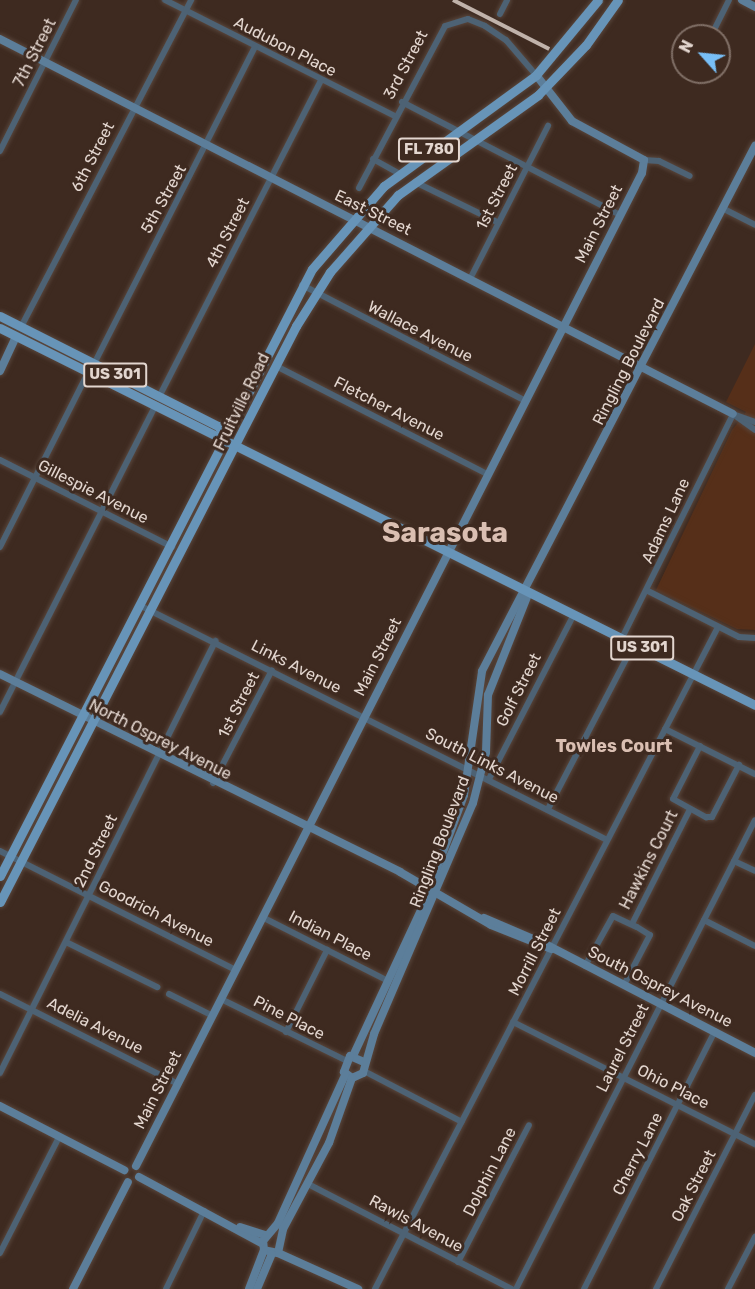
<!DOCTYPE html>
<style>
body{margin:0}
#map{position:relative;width:755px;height:1289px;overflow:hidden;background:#3e2a20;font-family:Rubik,sans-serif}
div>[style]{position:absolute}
.green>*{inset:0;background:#562f19}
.roads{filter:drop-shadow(0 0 2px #58463c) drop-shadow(0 0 2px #58463c)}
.street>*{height:6px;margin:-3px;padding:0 3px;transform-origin:3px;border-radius:3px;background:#4d6274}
.secondary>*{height:8px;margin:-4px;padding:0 4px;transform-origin:4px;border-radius:4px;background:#5c7e9a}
.primary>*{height:9px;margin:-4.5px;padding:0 4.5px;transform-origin:4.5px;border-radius:4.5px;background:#6794b8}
.rail>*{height:4px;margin-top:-2px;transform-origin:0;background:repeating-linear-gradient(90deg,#3e2a20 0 4.5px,#c0b2aa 0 9px);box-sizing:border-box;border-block:2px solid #c0b2aa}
span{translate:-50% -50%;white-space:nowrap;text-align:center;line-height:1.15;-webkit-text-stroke:6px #3e2a20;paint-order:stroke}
.shield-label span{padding:2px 4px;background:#3e2a20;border:2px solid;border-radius:4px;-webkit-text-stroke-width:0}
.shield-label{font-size:15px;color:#e3d6cf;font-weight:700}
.street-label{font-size:16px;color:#e3d6cf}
.neighbourhood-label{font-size:18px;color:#dabfb2;font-weight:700}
.town-label{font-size:28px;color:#dabfb2;font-weight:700}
.north{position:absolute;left:671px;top:24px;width:60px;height:60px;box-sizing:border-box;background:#3e2a20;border:2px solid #806f66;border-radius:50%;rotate:297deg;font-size:16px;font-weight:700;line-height:24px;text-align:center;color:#e3d6cf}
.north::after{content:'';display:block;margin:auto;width:21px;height:27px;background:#78bff7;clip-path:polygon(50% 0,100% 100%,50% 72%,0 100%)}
</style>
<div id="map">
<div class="green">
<div style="clip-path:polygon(755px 344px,755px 630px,737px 629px,656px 590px,732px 430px,746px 412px,726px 402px)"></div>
</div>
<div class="roads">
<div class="street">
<div style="left:165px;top:0;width:258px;rotate:26.8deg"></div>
<div style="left:500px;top:14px;width:16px;rotate:-63deg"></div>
<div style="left:711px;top:36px;width:40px;rotate:-63.4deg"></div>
<div style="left:402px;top:102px;width:246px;rotate:27.4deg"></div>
<div style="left:0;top:151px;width:169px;rotate:-63.3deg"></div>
<div style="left:373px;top:159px;width:29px;rotate:29deg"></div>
<div style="left:644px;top:160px;width:15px;rotate:4deg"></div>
<div style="left:659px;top:161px;width:34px;rotate:26deg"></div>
<div style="left:415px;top:182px;width:93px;rotate:26deg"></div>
<div style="left:359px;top:188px;width:183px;rotate:-62deg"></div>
<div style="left:445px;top:26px;width:24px;rotate:-17deg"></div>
<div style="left:468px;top:19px;width:18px;rotate:22deg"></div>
<div style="left:485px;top:26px;width:25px;rotate:34deg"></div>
<div style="left:506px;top:40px;width:46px;rotate:49.4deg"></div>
<div style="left:724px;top:209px;width:35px;rotate:27deg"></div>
<div style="left:470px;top:279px;width:172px;rotate:-63deg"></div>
<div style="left:302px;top:285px;width:252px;rotate:27.4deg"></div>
<div style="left:21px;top:327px;width:369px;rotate:-62.5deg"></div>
<div style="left:94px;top:364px;width:356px;rotate:-63.1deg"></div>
<div style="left:276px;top:366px;width:239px;rotate:27.1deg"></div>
<div style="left:159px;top:397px;width:356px;rotate:-62.9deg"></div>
<div style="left:733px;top:414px;width:27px;rotate:36deg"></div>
<div style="left:733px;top:414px;width:23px;rotate:20deg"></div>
<div style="left:0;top:460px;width:193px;rotate:26.8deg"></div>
<div style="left:0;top:547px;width:195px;rotate:-63.2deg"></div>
<div style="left:648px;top:591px;width:102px;rotate:26.8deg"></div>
<div style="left:739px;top:637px;width:16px;rotate:4deg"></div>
<div style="left:141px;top:606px;width:521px;rotate:26.66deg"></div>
<div style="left:622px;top:638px;width:250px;rotate:-63.6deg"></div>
<div style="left:0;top:712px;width:343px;rotate:-63.1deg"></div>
<div style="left:665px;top:729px;width:101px;rotate:26.6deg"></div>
<div style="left:700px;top:746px;width:59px;rotate:117deg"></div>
<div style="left:673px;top:799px;width:38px;rotate:29deg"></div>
<div style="left:706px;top:817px;width:6px"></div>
<div style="left:712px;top:817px;width:59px;rotate:-62.6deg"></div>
<div style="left:489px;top:779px;width:186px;rotate:-62.7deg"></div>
<div style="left:213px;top:783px;width:127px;rotate:-62.4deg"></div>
<div style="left:548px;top:809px;width:186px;rotate:-62.5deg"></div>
<div style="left:0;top:851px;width:264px;rotate:26.8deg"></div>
<div style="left:734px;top:861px;width:23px;rotate:25deg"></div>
<div style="left:262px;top:917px;width:139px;rotate:26.9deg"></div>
<div style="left:704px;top:920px;width:57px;rotate:27deg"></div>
<div style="left:632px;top:924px;width:129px;rotate:-63.2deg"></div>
<div style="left:66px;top:942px;width:102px;rotate:26.3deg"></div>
<div style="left:585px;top:966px;width:57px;rotate:-60.8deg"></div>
<div style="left:613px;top:916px;width:26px;rotate:25deg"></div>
<div style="left:637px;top:927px;width:15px;rotate:32deg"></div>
<div style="left:650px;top:935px;width:56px;rotate:117.5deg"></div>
<div style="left:0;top:994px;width:199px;rotate:26.8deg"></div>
<div style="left:169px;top:994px;width:49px;rotate:26.6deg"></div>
<div style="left:221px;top:999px;width:138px;rotate:26.2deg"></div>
<div style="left:513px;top:1022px;width:271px;rotate:26.8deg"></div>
<div style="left:286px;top:1032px;width:92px;rotate:-63.4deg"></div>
<div style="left:364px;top:1071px;width:110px;rotate:27.5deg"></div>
<div style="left:0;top:1073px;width:483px;rotate:-63.5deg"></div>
<div style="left:308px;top:1184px;width:229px;rotate:27.3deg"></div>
<div style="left:0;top:1253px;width:130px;rotate:-63deg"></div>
<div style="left:458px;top:1262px;width:154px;rotate:-62.6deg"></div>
<div style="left:166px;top:1289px;width:87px;rotate:-64deg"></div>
<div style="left:375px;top:1289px;width:746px;rotate:-62.61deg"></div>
<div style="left:516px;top:1289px;width:526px;rotate:-63deg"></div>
<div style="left:584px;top:1289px;width:289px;rotate:-63.1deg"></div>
<div style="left:656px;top:1289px;width:218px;rotate:-63deg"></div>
<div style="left:728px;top:1289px;width:59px;rotate:-62.6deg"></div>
</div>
<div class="secondary">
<div style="left:742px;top:0;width:15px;rotate:28deg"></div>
<div style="left:0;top:39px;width:823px;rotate:27.09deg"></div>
<div style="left:0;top:371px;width:38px;rotate:-65deg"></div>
<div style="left:0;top:674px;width:446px;rotate:26.3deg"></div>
<div style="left:400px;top:872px;width:105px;rotate:30.2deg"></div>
<div style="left:491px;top:925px;width:65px;rotate:21.8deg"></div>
<div style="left:484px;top:918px;width:66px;rotate:23.1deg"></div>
<div style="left:545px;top:944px;width:237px;rotate:27.4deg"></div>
<div style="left:353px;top:1056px;width:166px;rotate:-65deg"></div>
<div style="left:423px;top:906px;width:118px;rotate:-69.7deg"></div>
<div style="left:464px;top:795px;width:125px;rotate:-81.7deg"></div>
<div style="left:482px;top:671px;width:592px;rotate:-62.53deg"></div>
<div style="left:364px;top:1062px;width:15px;rotate:-157deg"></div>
<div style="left:350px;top:1056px;width:17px;rotate:111deg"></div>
<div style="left:344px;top:1072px;width:10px;rotate:37deg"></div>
<div style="left:352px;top:1078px;width:12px;rotate:-24deg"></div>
<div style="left:363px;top:1073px;width:41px;rotate:-74.2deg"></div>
<div style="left:374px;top:1034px;width:251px;rotate:-66.8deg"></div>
<div style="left:473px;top:803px;width:53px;rotate:-75.7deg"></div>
<div style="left:486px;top:752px;width:57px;rotate:-88deg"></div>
<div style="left:488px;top:695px;width:105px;rotate:-68.3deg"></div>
<div style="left:0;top:1106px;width:140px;rotate:27.3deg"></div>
<div style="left:136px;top:1166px;width:1114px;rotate:-63deg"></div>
<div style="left:642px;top:173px;width:13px;rotate:-81deg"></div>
<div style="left:644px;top:160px;width:82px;rotate:-151.6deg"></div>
<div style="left:572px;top:121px;width:58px;rotate:-128deg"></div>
<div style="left:139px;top:1177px;width:141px;rotate:28.4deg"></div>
<div style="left:240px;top:1227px;width:28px;rotate:18deg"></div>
<div style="left:278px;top:1253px;width:14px;rotate:-168deg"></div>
<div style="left:264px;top:1250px;width:9px;rotate:-96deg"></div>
<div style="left:263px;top:1241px;width:23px;rotate:-50deg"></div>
<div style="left:278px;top:1223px;width:162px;rotate:-65.6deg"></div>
<div style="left:278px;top:1253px;width:25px;rotate:-78deg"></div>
<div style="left:283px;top:1229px;width:98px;rotate:-61.9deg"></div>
<div style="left:329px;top:1143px;width:69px;rotate:-70.5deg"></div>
<div style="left:278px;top:1253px;width:88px;rotate:24.2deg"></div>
<div style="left:73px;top:1289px;width:120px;rotate:-62.8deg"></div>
<div style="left:249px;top:1289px;width:42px;rotate:-69deg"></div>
<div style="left:257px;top:1289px;width:38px;rotate:-67deg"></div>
</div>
<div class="primary">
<div style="left:0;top:316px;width:244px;rotate:26.8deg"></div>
<div style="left:218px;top:426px;width:14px;rotate:56deg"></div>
<div style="left:0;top:328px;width:844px;rotate:26.53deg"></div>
<div style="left:0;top:876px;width:682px;rotate:-62.8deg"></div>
<div style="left:312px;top:269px;width:110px;rotate:-49.1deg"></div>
<div style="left:384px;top:186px;width:188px;rotate:-36.1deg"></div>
<div style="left:536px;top:75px;width:97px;rotate:-50.4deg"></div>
<div style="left:0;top:902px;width:648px;rotate:-62.8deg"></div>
<div style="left:296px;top:326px;width:64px;rotate:-57.8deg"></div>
<div style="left:330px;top:272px;width:103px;rotate:-48.6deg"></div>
<div style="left:398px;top:195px;width:172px;rotate:-35.5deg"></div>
<div style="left:538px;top:95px;width:69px;rotate:-46.2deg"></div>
<div style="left:586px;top:45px;width:55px;rotate:-54.6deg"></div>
</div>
</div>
<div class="rail">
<div style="left:453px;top:0;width:108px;rotate:27deg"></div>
</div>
<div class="shield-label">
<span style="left:429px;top:150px">FL 780</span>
<span style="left:115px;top:375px">US 301</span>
<span style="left:642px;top:648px">US 301</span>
</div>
<div class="street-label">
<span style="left:285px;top:47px;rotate:27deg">Audubon Place</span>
<span style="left:35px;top:53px;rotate:-63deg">7th Street</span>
<span style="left:406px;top:65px;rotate:-62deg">3rd Street</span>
<span style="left:93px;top:157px;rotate:-63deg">6th Street</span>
<span style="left:497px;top:197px;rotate:-63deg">1st Street</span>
<span style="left:164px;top:199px;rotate:-61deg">5th Street</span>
<span style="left:373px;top:213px;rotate:26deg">East Street</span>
<span style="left:599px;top:224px;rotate:-63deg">Main Street</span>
<span style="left:228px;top:233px;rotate:-63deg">4th Street</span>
<span style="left:420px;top:332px;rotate:27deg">Wallace Avenue</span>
<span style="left:629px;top:362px;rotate:-63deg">Ringling Boulevard</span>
<span style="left:242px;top:402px;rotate:-64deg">Fruitville Road</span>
<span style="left:389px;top:409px;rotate:27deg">Fletcher Avenue</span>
<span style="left:93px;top:492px;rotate:27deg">Gillespie Avenue</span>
<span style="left:666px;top:521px;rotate:-65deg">Adams Lane</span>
<span style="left:378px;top:657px;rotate:-63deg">Main Street</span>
<span style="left:296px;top:667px;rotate:27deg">Links Avenue</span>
<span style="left:519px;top:690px;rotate:-63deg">Golf Street</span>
<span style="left:239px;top:705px;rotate:-63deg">1st Street</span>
<span style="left:160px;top:740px;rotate:27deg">North Osprey Avenue</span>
<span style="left:492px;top:766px;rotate:27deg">South Links Avenue</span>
<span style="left:440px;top:842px;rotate:-69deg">Ringling Boulevard</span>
<span style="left:96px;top:851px;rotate:-64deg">2nd Street</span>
<span style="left:649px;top:860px;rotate:-63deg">Hawkins Court</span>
<span style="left:156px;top:914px;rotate:27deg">Goodrich Avenue</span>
<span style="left:330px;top:936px;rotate:27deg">Indian Place</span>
<span style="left:535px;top:952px;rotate:-63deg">Morrill Street</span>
<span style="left:660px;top:987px;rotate:27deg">South Osprey Avenue</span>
<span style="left:289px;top:1018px;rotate:27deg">Pine Place</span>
<span style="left:95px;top:1026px;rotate:27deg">Adelia Avenue</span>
<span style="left:623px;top:1048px;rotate:-63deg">Laurel Street</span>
<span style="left:673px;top:1087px;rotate:27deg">Ohio Place</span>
<span style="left:158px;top:1090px;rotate:-63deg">Main Street</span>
<span style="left:638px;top:1154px;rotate:-63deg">Cherry Lane</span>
<span style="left:490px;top:1172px;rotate:-63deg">Dolphin Lane</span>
<span style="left:694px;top:1186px;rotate:-63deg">Oak Street</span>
<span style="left:416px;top:1224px;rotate:28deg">Rawls Avenue</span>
</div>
<div class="neighbourhood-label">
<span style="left:614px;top:746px">Towles Court</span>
</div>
<div class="town-label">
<span style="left:445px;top:533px">Sarasota</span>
</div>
<div class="north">N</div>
</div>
